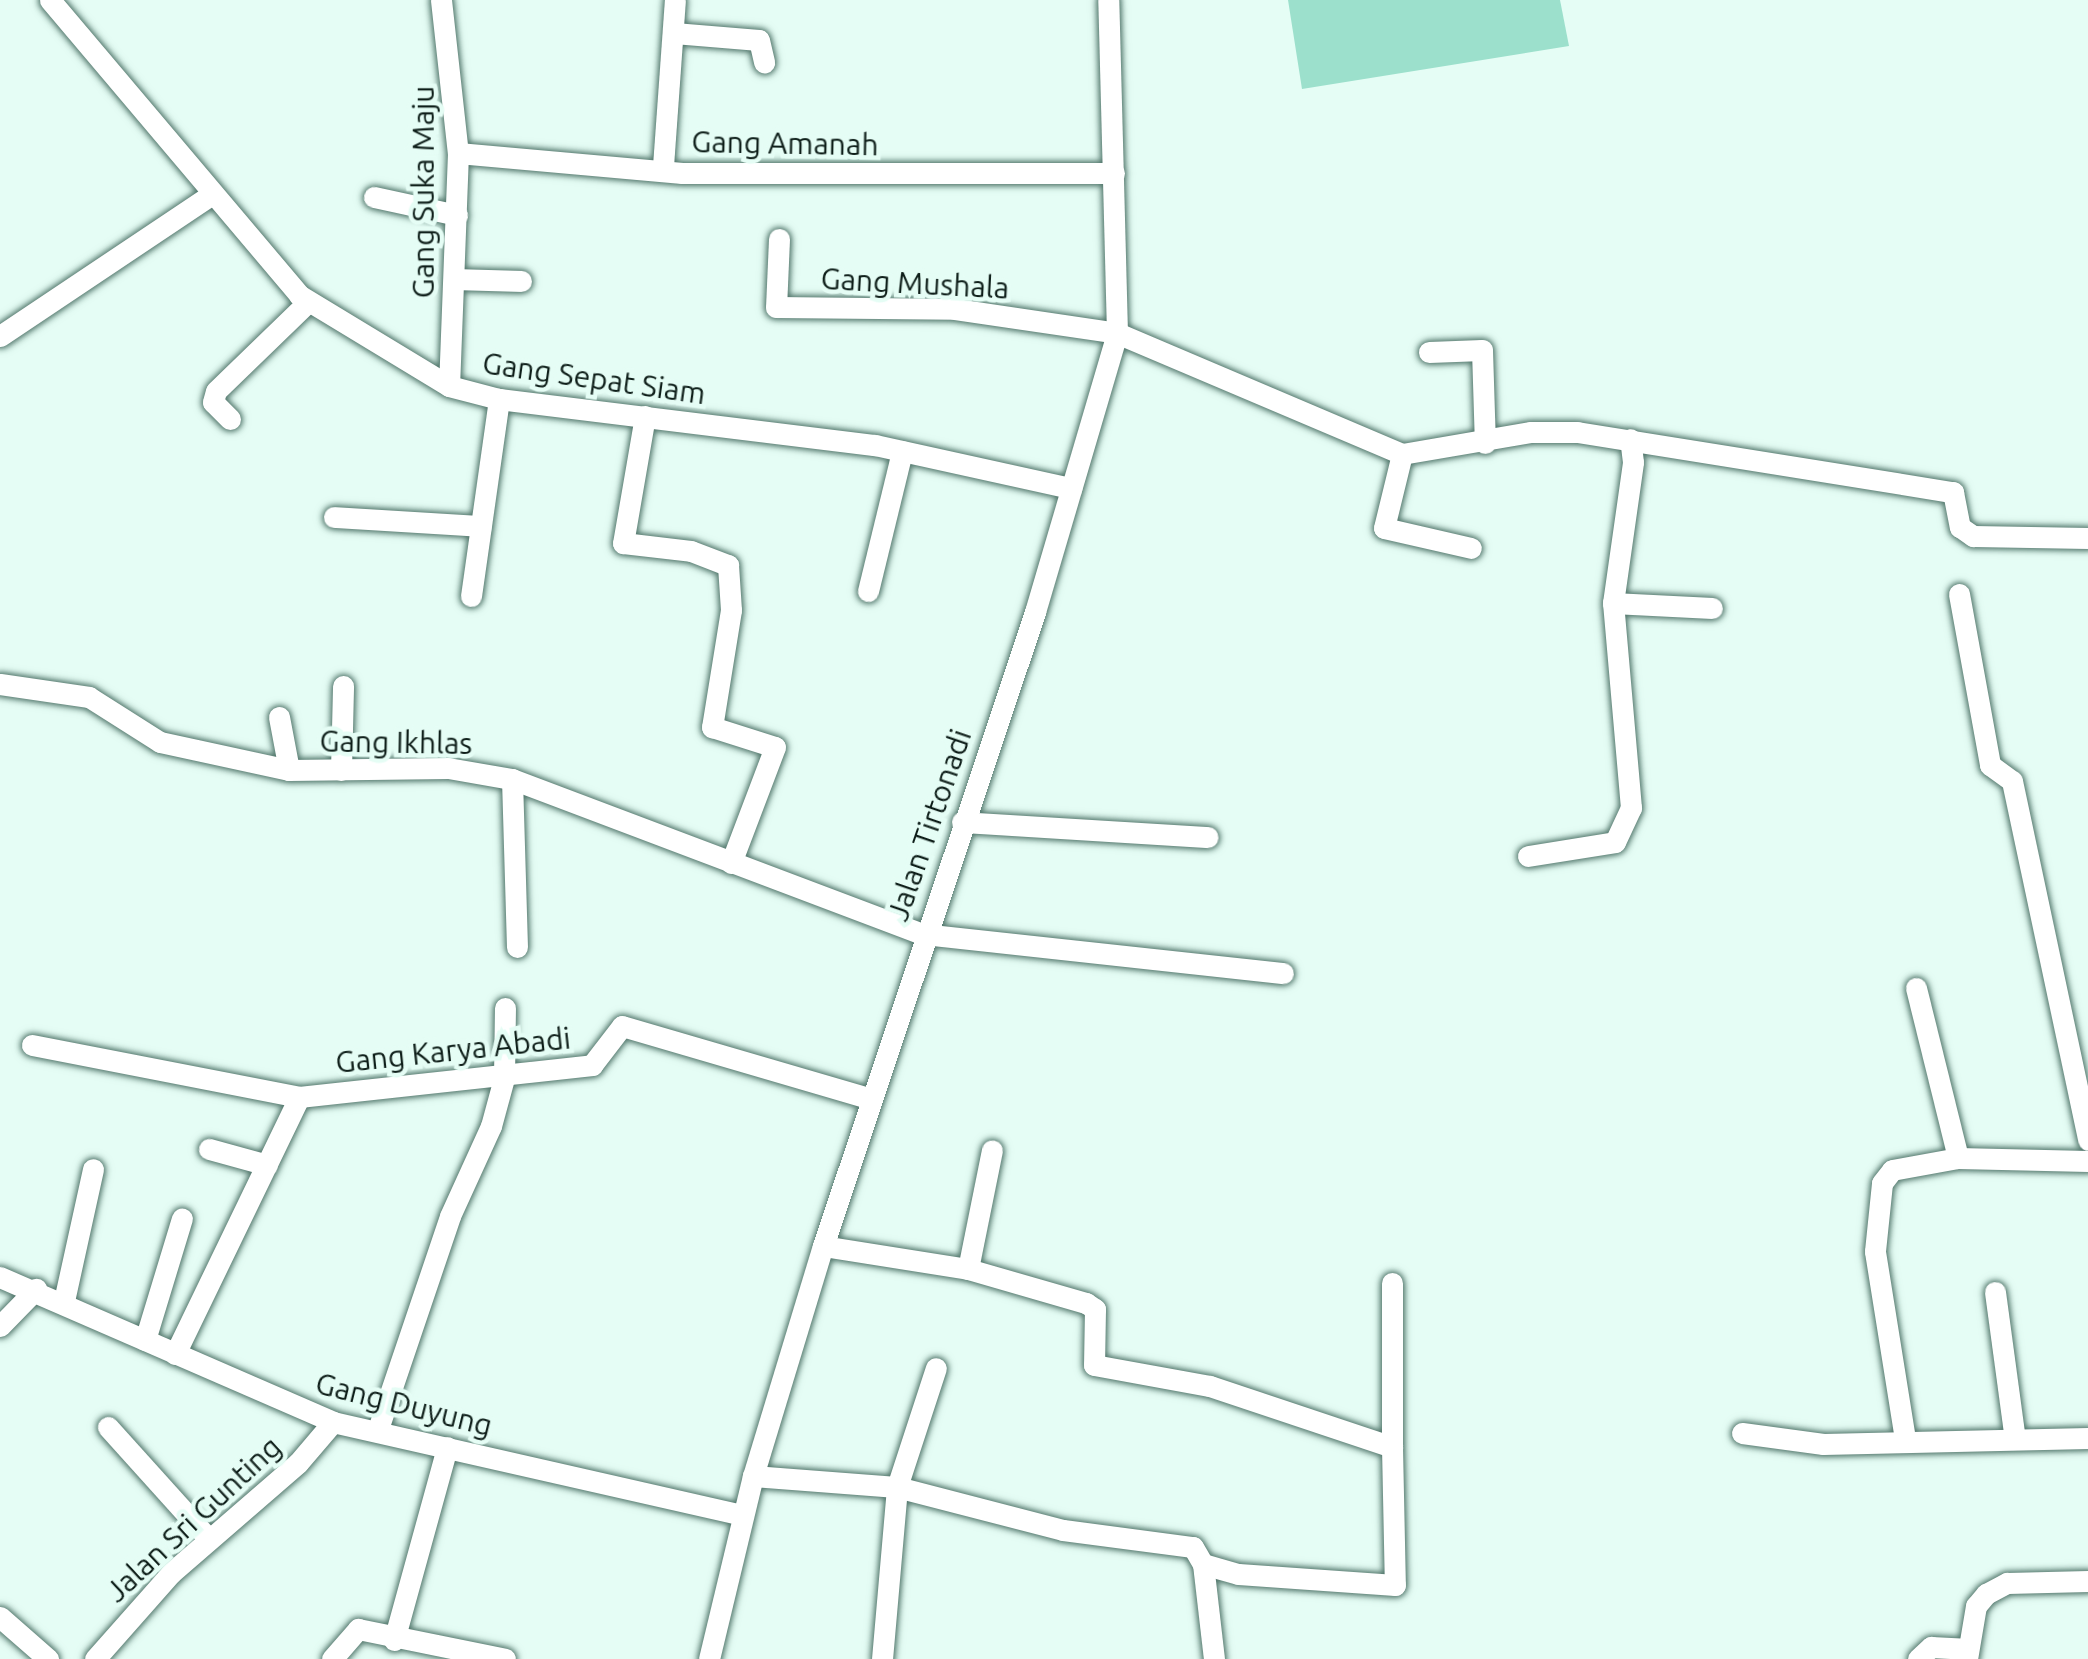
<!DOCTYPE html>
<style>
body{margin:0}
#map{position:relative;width:2088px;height:1659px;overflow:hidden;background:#e5fdf5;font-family:Ubuntu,sans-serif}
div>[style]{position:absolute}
.green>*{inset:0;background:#9ce0cc}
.roads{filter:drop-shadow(0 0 3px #52776c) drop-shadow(0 0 3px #52776c)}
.street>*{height:21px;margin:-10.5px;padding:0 10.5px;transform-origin:10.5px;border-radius:10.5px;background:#fff}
span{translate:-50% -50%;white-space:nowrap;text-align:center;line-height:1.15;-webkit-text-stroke:9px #e5fdf5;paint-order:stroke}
.street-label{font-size:30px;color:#0e1e19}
</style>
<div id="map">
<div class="green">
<div style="clip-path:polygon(1288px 0,1560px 0,1569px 46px,1302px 89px)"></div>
</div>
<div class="roads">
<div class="street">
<div style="left:50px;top:0;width:386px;rotate:49.8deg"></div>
<div style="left:299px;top:295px;width:175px;rotate:31.2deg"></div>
<div style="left:449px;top:386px;width:52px;rotate:14.6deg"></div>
<div style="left:499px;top:399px;width:379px;rotate:7deg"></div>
<div style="left:875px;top:445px;width:201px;rotate:12.4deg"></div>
<div style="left:441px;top:0;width:154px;rotate:83.7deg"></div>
<div style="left:458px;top:153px;width:233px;rotate:92.2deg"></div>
<div style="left:674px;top:33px;width:85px;rotate:4.7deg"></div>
<div style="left:759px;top:40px;width:23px;rotate:77deg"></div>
<div style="left:458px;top:153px;width:225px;rotate:5.1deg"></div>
<div style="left:682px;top:173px;width:432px"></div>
<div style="left:663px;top:166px;width:166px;rotate:-85.9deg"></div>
<div style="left:374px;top:197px;width:85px;rotate:12.2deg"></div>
<div style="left:779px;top:239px;width:68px;rotate:92.5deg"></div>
<div style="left:776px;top:307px;width:179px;rotate:0.6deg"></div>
<div style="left:955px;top:309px;width:164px;rotate:8.4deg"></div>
<div style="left:1117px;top:333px;width:310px;rotate:23deg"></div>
<div style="left:1402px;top:454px;width:131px;rotate:-9.7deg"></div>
<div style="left:1531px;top:432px;width:46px"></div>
<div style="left:1577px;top:432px;width:381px;rotate:9.1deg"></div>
<div style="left:1953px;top:492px;width:36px;rotate:79deg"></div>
<div style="left:1960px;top:527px;width:16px;rotate:35deg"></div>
<div style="left:1973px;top:536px;width:115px;rotate:1deg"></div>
<div style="left:455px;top:279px;width:66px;rotate:1.7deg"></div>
<div style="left:0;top:336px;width:254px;rotate:-33.8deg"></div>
<div style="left:1429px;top:352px;width:53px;rotate:-2.2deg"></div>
<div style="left:1482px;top:350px;width:93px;rotate:88.2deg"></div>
<div style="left:645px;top:416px;width:129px;rotate:99.8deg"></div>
<div style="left:623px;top:543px;width:68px;rotate:6.7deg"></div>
<div style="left:691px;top:551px;width:40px;rotate:21deg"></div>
<div style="left:728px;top:565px;width:45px;rotate:86.2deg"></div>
<div style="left:731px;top:610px;width:119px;rotate:99.2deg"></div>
<div style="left:712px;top:727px;width:66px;rotate:17.6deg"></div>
<div style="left:775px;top:747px;width:124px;rotate:110.8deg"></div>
<div style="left:230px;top:419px;width:24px;rotate:-135deg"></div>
<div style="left:213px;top:402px;width:11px;rotate:-75deg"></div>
<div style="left:216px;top:391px;width:128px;rotate:-44.1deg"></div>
<div style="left:1402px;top:454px;width:76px;rotate:103.7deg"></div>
<div style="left:1384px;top:528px;width:89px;rotate:12.9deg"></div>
<div style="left:334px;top:517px;width:147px;rotate:3.5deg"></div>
<div style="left:868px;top:591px;width:144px;rotate:-76.3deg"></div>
<div style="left:1959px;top:594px;width:174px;rotate:79.7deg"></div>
<div style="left:1990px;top:765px;width:27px;rotate:36deg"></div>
<div style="left:2012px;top:781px;width:367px;rotate:78deg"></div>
<div style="left:471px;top:596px;width:199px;rotate:-81.9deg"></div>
<div style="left:1613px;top:603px;width:99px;rotate:2.9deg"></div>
<div style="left:0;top:684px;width:90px;rotate:8.3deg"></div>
<div style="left:89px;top:697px;width:84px;rotate:32.4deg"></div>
<div style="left:160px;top:742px;width:132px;rotate:12.2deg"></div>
<div style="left:289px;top:770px;width:159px;rotate:-0.7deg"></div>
<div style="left:448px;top:768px;width:65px;rotate:9.8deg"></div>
<div style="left:512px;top:779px;width:439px;rotate:20.7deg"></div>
<div style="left:923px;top:934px;width:362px;rotate:6.2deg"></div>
<div style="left:279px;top:717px;width:54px;rotate:79.3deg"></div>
<div style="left:341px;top:770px;width:84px;rotate:-88.6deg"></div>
<div style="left:512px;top:779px;width:168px;rotate:88.3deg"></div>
<div style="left:962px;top:822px;width:246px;rotate:3.5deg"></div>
<div style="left:1528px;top:856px;width:88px;rotate:-9.1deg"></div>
<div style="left:1615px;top:842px;width:38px;rotate:-65deg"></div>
<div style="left:1631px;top:808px;width:206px;rotate:-95deg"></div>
<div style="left:1613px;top:603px;width:142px;rotate:-81.9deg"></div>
<div style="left:1633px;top:462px;width:23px;rotate:-97deg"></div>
<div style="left:1916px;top:988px;width:175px;rotate:76.1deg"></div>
<div style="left:32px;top:1045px;width:272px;rotate:11deg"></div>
<div style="left:299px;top:1097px;width:295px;rotate:-6.2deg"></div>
<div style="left:592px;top:1065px;width:49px;rotate:-52.4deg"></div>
<div style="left:622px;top:1026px;width:257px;rotate:16.3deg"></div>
<div style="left:209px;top:1149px;width:60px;rotate:15.4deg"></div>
<div style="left:823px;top:1246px;width:147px;rotate:9deg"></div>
<div style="left:968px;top:1269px;width:123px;rotate:16.1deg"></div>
<div style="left:1086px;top:1303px;width:11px;rotate:34deg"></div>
<div style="left:1095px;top:1309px;width:56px;rotate:91deg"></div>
<div style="left:1094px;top:1365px;width:118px;rotate:10.3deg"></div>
<div style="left:1210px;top:1386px;width:192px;rotate:18.5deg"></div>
<div style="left:1392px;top:1447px;width:138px;rotate:88.8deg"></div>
<div style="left:1395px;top:1585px;width:157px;rotate:-176deg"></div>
<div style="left:1238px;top:1574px;width:36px;rotate:-164deg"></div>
<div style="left:968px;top:1269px;width:121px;rotate:-78.6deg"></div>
<div style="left:0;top:1277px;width:363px;rotate:23.5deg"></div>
<div style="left:333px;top:1422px;width:420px;rotate:12.8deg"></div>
<div style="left:1995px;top:1292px;width:148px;rotate:82.3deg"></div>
<div style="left:64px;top:1301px;width:135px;rotate:-77.6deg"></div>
<div style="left:0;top:1326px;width:52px;rotate:-45.8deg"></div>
<div style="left:145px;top:1340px;width:127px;rotate:-73.1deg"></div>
<div style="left:175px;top:1354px;width:285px;rotate:-64.2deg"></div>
<div style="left:108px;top:1427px;width:149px;rotate:48deg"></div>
<div style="left:378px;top:1429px;width:225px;rotate:-71.3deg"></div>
<div style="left:450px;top:1216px;width:99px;rotate:-65.5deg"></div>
<div style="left:491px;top:1126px;width:50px;rotate:-74.8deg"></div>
<div style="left:504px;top:1078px;width:70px;rotate:-89.2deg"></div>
<div style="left:1742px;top:1433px;width:82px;rotate:7.7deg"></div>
<div style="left:1823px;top:1444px;width:265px;rotate:-1.3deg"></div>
<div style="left:1905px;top:1439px;width:190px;rotate:-99.1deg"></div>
<div style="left:1875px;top:1251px;width:68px;rotate:-84.1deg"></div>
<div style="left:1882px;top:1183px;width:16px;rotate:-52deg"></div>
<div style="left:1892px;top:1170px;width:67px;rotate:-10.3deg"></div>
<div style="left:1958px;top:1158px;width:130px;rotate:1.3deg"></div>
<div style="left:1392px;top:1447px;width:164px;rotate:-90deg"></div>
<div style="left:753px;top:1476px;width:144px;rotate:4.4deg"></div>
<div style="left:897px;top:1487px;width:171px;rotate:14.5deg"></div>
<div style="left:1063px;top:1530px;width:131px;rotate:7.5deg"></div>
<div style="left:1193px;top:1547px;width:20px;rotate:60deg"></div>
<div style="left:1203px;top:1564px;width:96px;rotate:83.4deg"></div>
<div style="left:0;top:1617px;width:64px;rotate:41.2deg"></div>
<div style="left:394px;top:1640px;width:200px;rotate:-74.6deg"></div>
<div style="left:95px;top:1659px;width:115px;rotate:-48.5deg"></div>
<div style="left:171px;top:1573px;width:168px;rotate:-40.9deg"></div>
<div style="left:298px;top:1463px;width:54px;rotate:-49.5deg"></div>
<div style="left:332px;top:1659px;width:40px;rotate:-49deg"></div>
<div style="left:358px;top:1629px;width:150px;rotate:11.5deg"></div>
<div style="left:709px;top:1659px;width:188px;rotate:-76.5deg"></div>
<div style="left:753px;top:1476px;width:240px;rotate:-73.1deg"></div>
<div style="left:823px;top:1246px;width:669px;rotate:-71.51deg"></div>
<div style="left:1035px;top:612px;width:291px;rotate:-73.6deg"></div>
<div style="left:1117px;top:333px;width:333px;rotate:-91.5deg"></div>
<div style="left:882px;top:1659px;width:173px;rotate:-85deg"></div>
<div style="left:897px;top:1487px;width:125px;rotate:-71.9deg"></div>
<div style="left:1918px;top:1659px;width:18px;rotate:-43deg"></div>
<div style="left:1931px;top:1647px;width:34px;rotate:3deg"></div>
<div style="left:1967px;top:1659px;width:54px;rotate:-80.4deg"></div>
<div style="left:1976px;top:1606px;width:16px;rotate:-50deg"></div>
<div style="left:1986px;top:1594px;width:24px;rotate:-28deg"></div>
<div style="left:2007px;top:1583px;width:81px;rotate:-1.4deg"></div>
</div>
</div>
<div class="street-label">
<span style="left:785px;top:143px;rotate:1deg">Gang Amanah</span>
<span style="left:423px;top:192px;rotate:-90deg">Gang Suka Maju</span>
<span style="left:915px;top:283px;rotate:3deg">Gang Mushala</span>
<span style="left:594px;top:378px;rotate:8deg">Gang Sepat Siam</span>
<span style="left:396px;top:742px;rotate:1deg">Gang Ikhlas</span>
<span style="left:929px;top:825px;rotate:-71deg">Jalan Tirtonadi</span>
<span style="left:453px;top:1050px;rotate:-6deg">Gang Karya Abadi</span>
<span style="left:404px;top:1404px;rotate:14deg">Gang Duyung</span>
<span style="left:193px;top:1519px;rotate:-43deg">Jalan Sri Gunting</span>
</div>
</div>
